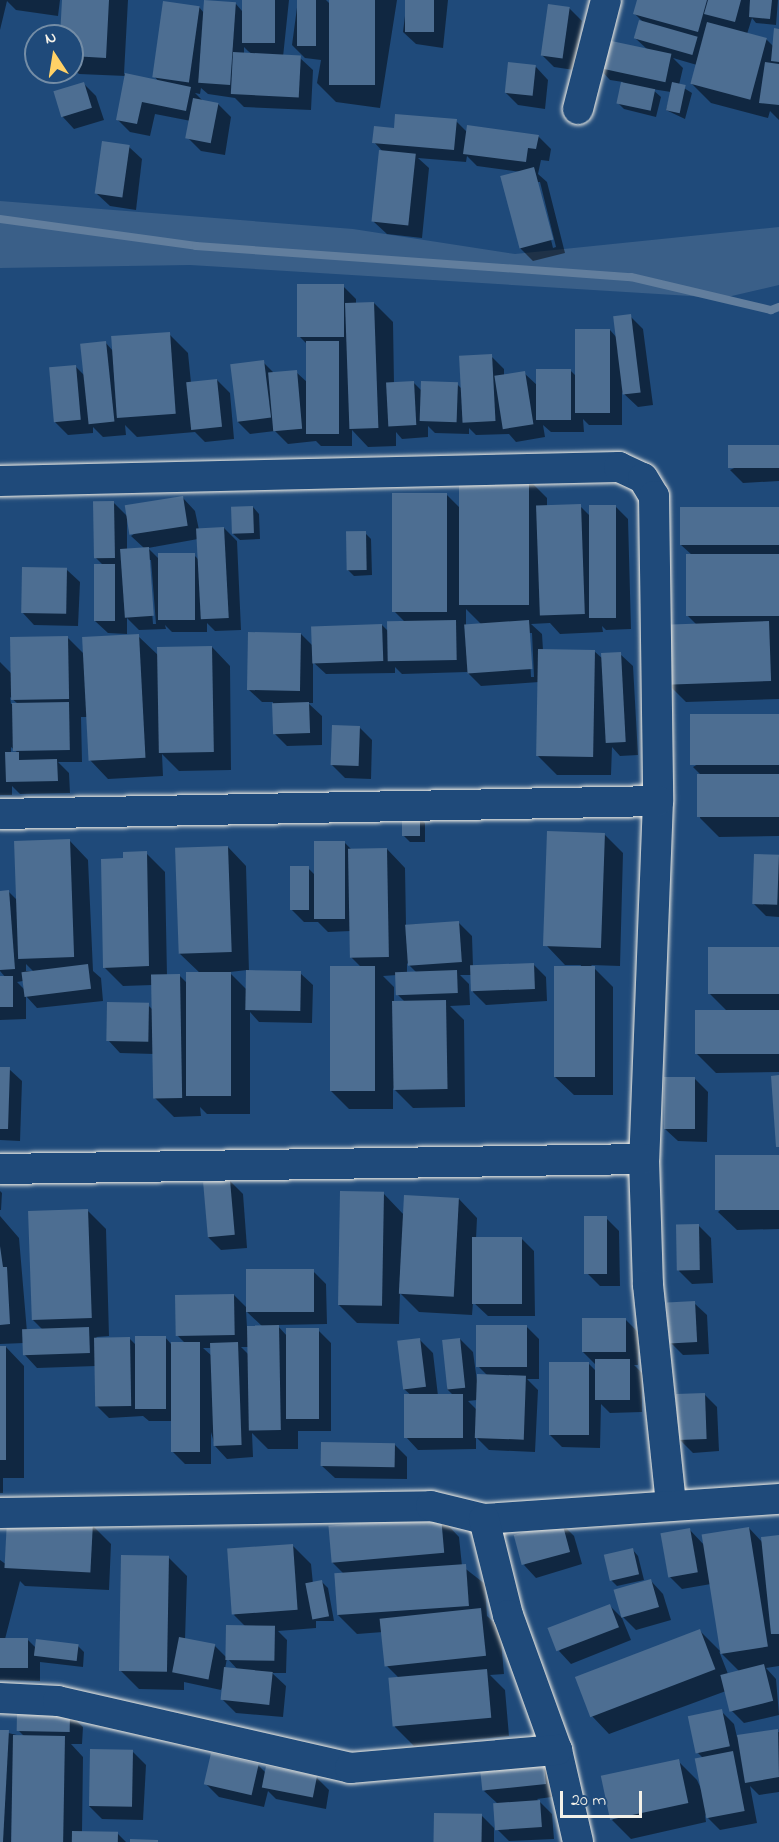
<!DOCTYPE html>
<style>
body{margin:0}
#map{position:relative;width:779px;height:1842px;overflow:hidden;background:#1f4a7a;font-family:"Indie Flower",sans-serif}
div>[style]{position:absolute}
.green>*{inset:0;background:#3a5f88}
.shadow>*{inset:0;background:#0007}
.stream>*{height:8px;margin:-4px;padding:0 4px;transform-origin:4px;border-radius:4px;background:#627e9d}
.building>*{inset:0;background:#4d6e92;transform-origin:0 0}
.roads{filter:drop-shadow(0 0 2px #f4f1e8) drop-shadow(0 0 2px #f4f1e8)}
.minor>*{height:30px;margin:-15px;padding:0 15px;transform-origin:15px;border-radius:15px;background:#1f4a7a}
span{translate:-50% -50%;white-space:nowrap;text-align:center;line-height:1.15;-webkit-text-stroke:6px #1f4a7a;paint-order:stroke}
.north{position:absolute;left:24px;top:24px;width:60px;height:60px;box-sizing:border-box;background:#1f4a7a;border:2px solid #748da6;border-radius:50%;rotate:348deg;font-size:16px;font-weight:700;line-height:24px;text-align:center;color:#f4f1e8}
.north::after{content:'';display:block;margin:auto;width:21px;height:27px;background:#ffd166;clip-path:polygon(50% 0,100% 100%,50% 72%,0 100%)}
.scale{position:absolute;left:560px;top:1791px;width:82px;height:27px;box-sizing:border-box;border:3px solid #f4f1e8;border-top:0;padding-left:8px;font-size:18px;line-height:21px;white-space:nowrap;color:#f4f1e8;-webkit-text-stroke:4px #1f4a7a;paint-order:stroke}
</style>
<div id="map">
<div class="green">
<div style="clip-path:polygon(0 201px,353px 229px,515px 254px,779px 227px,779px 285px,723px 298px,190px 265px,0 268px)"></div>
</div>
<div class="shadow">
<div style="clip-path:polygon(0 0,60px 0,58px 16px,16px 10px,7px 1px,0 30px)"></div>
<div style="clip-path:polygon(evenodd,63px 0,128px 0,124px 74px,159px 82px,154px 76px,199px 7px,204px 13px,236px 4px,242px 11px,243px 0,289px 0,283px 57px,300px 58px,313px 70px,311px 110px,244px 107px,235px 98px,208px 94px,201px 88px,200px 94px,195px 93px,203px 101px,218px 104px,231px 117px,225px 155px,201px 151px,188px 138px,191px 121px,155px 114px,150px 136px,130px 132px,117px 119px,126px 76px,79px 74px,72px 67px,72px 36px,61px 36px,63px 0,244px 47px,248px 51px,252px 54px,244px 54px,244px 47px)"></div>
<div style="clip-path:polygon(298px 0,326px 0,330px 4px,330px 0,397px 0,380px 108px,336px 102px,317px 83px,321px 60px,305px 58px,292px 45px)"></div>
<div style="clip-path:polygon(407px 0,448px 0,443px 48px,416px 44px,403px 32px)"></div>
<div style="clip-path:polygon(638px 0,778px 0,776px 25px,756px 23px,752px 18px,747px 34px,766px 39px,774px 47px,779px 30px,779px 120px,770px 111px,768px 118px,711px 103px,692px 84px,697px 65px,673px 58px,683px 68px,679px 85px,692px 93px,685px 119px,666px 110px,671px 92px,652px 89px,661px 97px,656px 117px,624px 109px,618px 103px,623px 82px,610px 80px,598px 67px,648px 50px,635px 38px,645px 24px,634px 13px)"></div>
<div style="clip-path:polygon(569px 8px,582px 21px,574px 70px,554px 67px,541px 54px)"></div>
<div style="clip-path:polygon(536px 67px,548px 80px,545px 109px,518px 105px,505px 92px)"></div>
<div style="clip-path:polygon(84px 84px,96px 96px,104px 120px,74px 129px,62px 116px)"></div>
<div style="clip-path:polygon(evenodd,456px 121px,467px 132px,538px 136px,551px 149px,549px 161px,541px 160px,538px 174px,547px 182px,565px 253px,533px 261px,520px 248px,521px 172px,477px 166px,467px 156px,466px 162px,418px 158px,429px 168px,422px 238px,387px 234px,374px 222px,384px 153px,374px 142px,395px 130px,456px 121px,537px 182px,540px 182px,556px 247px,553px 248px,537px 182px)"></div>
<div style="clip-path:polygon(129px 147px,142px 159px,136px 210px,110px 206px,97px 194px)"></div>
<div style="clip-path:polygon(343px 286px,356px 299px,356px 304px,374px 303px,393px 322px,394px 384px,413px 382px,423px 392px,457px 384px,462px 389px,491px 356px,504px 369px,504px 376px,524px 373px,538px 386px,570px 370px,576px 376px,610px 330px,617px 338px,630px 316px,643px 329px,653px 405px,638px 407px,622px 392px,622px 425px,589px 425px,583px 419px,584px 432px,551px 432px,543px 425px,545px 437px,516px 442px,509px 434px,476px 435px,469px 428px,469px 434px,435px 433px,428px 426px,428px 437px,402px 439px,396px 432px,396px 446px,368px 447px,352px 430px,352px 446px,321px 446px,316px 441px,288px 444px,275px 431px,250px 434px,238px 422px,263px 362px,275px 374px,296px 372px,308px 383px,308px 345px,299px 336px)"></div>
<div style="clip-path:polygon(169px 334px,188px 353px,191px 383px,217px 380px,230px 393px,234px 439px,205px 442px,195px 432px,137px 437px,125px 425px,126px 435px,103px 437px,93px 427px,93px 433px,68px 435px,55px 422px,76px 367px,85px 376px,105px 342px,113px 351px)"></div>
<div style="clip-path:polygon(779px 447px,779px 481px,743px 483px,730px 470px)"></div>
<div style="clip-path:polygon(evenodd,528px 479px,547px 498px,547px 507px,580px 506px,590px 516px,615px 506px,628px 519px,631px 629px,606px 630px,602px 626px,603px 632px,560px 634px,550px 623px,531px 624px,542px 634px,543px 650px,594px 651px,603px 659px,620px 654px,633px 666px,638px 755px,620px 756px,612px 747px,611px 775px,557px 775px,538px 756px,539px 682px,481px 686px,467px 672px,402px 674px,395px 667px,395px 673px,326px 674px,313px 662px,313px 703px,308px 703px,322px 716px,322px 745px,287px 746px,274px 733px,273px 702px,262px 702px,249px 690px,301px 634px,313px 646px,382px 625px,389px 632px,407px 624px,395px 612px,446px 494px,461px 509px,528px 479px,466px 609px,482px 625px,466px 626px,466px 609px,528px 479px,529px 633px,532px 633px,534px 677px,531px 677px,529px 633px)"></div>
<div style="clip-path:polygon(evenodd,183px 498px,195px 511px,199px 530px,224px 528px,237px 541px,241px 630px,215px 631px,207px 623px,207px 632px,172px 632px,165px 625px,166px 629px,139px 630px,127px 618px,127px 634px,108px 633px,95px 621px,103px 565px,96px 558px,113px 502px,127px 516px,127px 550px,144px 548px,131px 536px,183px 498px,198px 539px,199px 560px,194px 555px,159px 559px,148px 548px,198px 539px,183px 498px,148px 560px,151px 560px,156px 624px,153px 624px,148px 560px)"></div>
<div style="clip-path:polygon(253px 507px,259px 514px,260px 539px,240px 540px,233px 534px)"></div>
<div style="clip-path:polygon(779px 508px,779px 699px,686px 702px,667px 683px,697px 625px,687px 615px,692px 555px,681px 545px)"></div>
<div style="clip-path:polygon(365px 533px,371px 539px,372px 575px,354px 576px,348px 570px)"></div>
<div style="clip-path:polygon(67px 570px,80px 582px,78px 626px,34px 625px,22px 612px)"></div>
<div style="clip-path:polygon(evenodd,138px 636px,159px 656px,212px 647px,230px 666px,231px 770px,179px 771px,162px 754px,163px 776px,108px 779px,90px 760px,87px 717px,81px 717px,82px 762px,58px 762px,69px 773px,70px 793px,20px 794px,12px 786px,12px 795px,0 795px,0 662px,12px 674px,68px 638px,84px 654px,138px 636px,10px 697px,18px 704px,11px 704px,10px 697px,138px 636px,11px 747px,18px 753px,11px 754px,11px 747px)"></div>
<div style="clip-path:polygon(779px 716px,779px 836px,719px 837px,700px 818px,704px 778px,693px 767px)"></div>
<div style="clip-path:polygon(359px 727px,372px 740px,371px 779px,345px 778px,332px 765px)"></div>
<div style="clip-path:polygon(419px 817px,425px 823px,425px 842px,410px 842px,404px 836px)"></div>
<div style="clip-path:polygon(604px 834px,623px 853px,620px 966px,591px 965px,613px 987px,613px 1095px,574px 1095px,555px 1077px,581px 965px,565px 965px,547px 946px)"></div>
<div style="clip-path:polygon(evenodd,70px 841px,88px 860px,93px 971px,101px 978px,103px 1001px,37px 1008px,26px 996px,26px 1019px,0 1020px,0 978px,6px 978px,0 971px,0 892px,8px 891px,18px 901px,70px 841px,26px 964px,33px 971px,26px 971px,26px 964px,70px 841px,23px 981px,24px 989px,17px 982px,23px 981px)"></div>
<div style="clip-path:polygon(evenodd,345px 843px,352px 850px,387px 849px,405px 868px,406px 925px,459px 923px,472px 936px,473px 967px,533px 964px,546px 977px,547px 1001px,486px 1005px,473px 992px,472px 975px,460px 975px,469px 984px,470px 1005px,450px 1006px,464px 1020px,465px 1107px,413px 1108px,393px 1088px,393px 1109px,349px 1109px,330px 1090px,362px 968px,351px 957px,351px 931px,328px 932px,318px 922px,304px 922px,291px 909px,308px 868px,315px 875px,345px 843px,407px 963px,416px 972px,407px 972px,407px 963px,345px 843px,397px 975px,397px 994px,405px 1002px,394px 1002px,394px 987px,383px 976px,397px 975px)"></div>
<div style="clip-path:polygon(evenodd,228px 847px,246px 866px,249px 972px,300px 973px,313px 985px,312px 1023px,259px 1022px,250px 1012px,250px 1114px,207px 1114px,200px 1107px,201px 1116px,174px 1117px,155px 1098px,154px 1054px,120px 1053px,108px 1040px,148px 1005px,153px 1010px,153px 985px,123px 986px,104px 967px,125px 860px,146px 853px,165px 872px,167px 976px,179px 975px,188px 984px,201px 974px,179px 953px,228px 847px,247px 970px,247px 990px,231px 974px,213px 974px,247px 970px)"></div>
<div style="clip-path:polygon(779px 856px,779px 917px,766px 916px,754px 904px)"></div>
<div style="clip-path:polygon(779px 949px,779px 1072px,716px 1073px,697px 1054px,728px 1012px,710px 994px)"></div>
<div style="clip-path:polygon(0 1068px,9px 1069px,22px 1081px,20px 1141px,0 1140px)"></div>
<div style="clip-path:polygon(695px 1079px,708px 1092px,707px 1142px,678px 1141px,665px 1129px)"></div>
<div style="clip-path:polygon(779px 1156px,779px 1229px,737px 1230px,718px 1212px)"></div>
<div style="clip-path:polygon(230px 1181px,243px 1194px,247px 1248px,221px 1250px,208px 1237px)"></div>
<div style="clip-path:polygon(0 1191px,2px 1193px,1px 1210px,0 1210px)"></div>
<div style="clip-path:polygon(384px 1194px,404px 1215px,459px 1199px,477px 1218px,476px 1239px,521px 1238px,534px 1251px,535px 1316px,488px 1316px,473px 1302px,472px 1315px,419px 1312px,400px 1293px,399px 1324px,357px 1323px,338px 1304px)"></div>
<div style="clip-path:polygon(evenodd,87px 1210px,106px 1229px,109px 1336px,96px 1337px,99px 1340px,130px 1339px,137px 1346px,165px 1337px,171px 1344px,186px 1344px,177px 1335px,234px 1295px,249px 1310px,313px 1271px,326px 1284px,327px 1324px,277px 1325px,287px 1336px,318px 1330px,331px 1343px,331px 1431px,298px 1431px,298px 1449px,268px 1449px,252px 1433px,253px 1457px,227px 1459px,215px 1446px,211px 1432px,211px 1464px,185px 1464px,172px 1451px,172px 1421px,149px 1421px,143px 1416px,109px 1418px,96px 1405px,96px 1366px,37px 1368px,25px 1355px,24px 1343px,0 1344px,0 1216px,19px 1238px,27px 1332px,44px 1331px,32px 1319px,87px 1210px,246px 1311px,263px 1327px,247px 1327px,246px 1311px,87px 1210px,241px 1347px,249px 1347px,249px 1355px,241px 1347px,87px 1210px,203px 1348px,212px 1348px,212px 1356px,203px 1348px)"></div>
<div style="clip-path:polygon(606px 1218px,619px 1231px,620px 1286px,600px 1286px,587px 1273px)"></div>
<div style="clip-path:polygon(698px 1225px,711px 1238px,713px 1283px,692px 1284px,679px 1271px)"></div>
<div style="clip-path:polygon(694px 1303px,707px 1315px,709px 1354px,683px 1355px,670px 1342px)"></div>
<div style="clip-path:polygon(626px 1320px,639px 1333px,638px 1365px,634px 1365px,642px 1373px,642px 1412px,610px 1413px,601px 1404px,600px 1448px,562px 1447px,549px 1434px,589px 1364px,597px 1372px,596px 1365px,583px 1352px)"></div>
<div style="clip-path:polygon(evenodd,526px 1326px,539px 1339px,539px 1379px,527px 1379px,538px 1390px,535px 1452px,489px 1450px,476px 1437px,476px 1449px,418px 1450px,406px 1437px,412px 1396px,404px 1389px,420px 1340px,433px 1353px,438px 1396px,454px 1396px,447px 1389px,460px 1339px,473px 1352px,478px 1388px,488px 1376px,478px 1366px,526px 1326px,477px 1400px,477px 1410px,468px 1401px,477px 1400px)"></div>
<div style="clip-path:polygon(0 1347px,6px 1347px,24px 1366px,24px 1478px,3px 1478px,3px 1493px,0 1493px)"></div>
<div style="clip-path:polygon(704px 1394px,717px 1407px,719px 1451px,693px 1453px,680px 1440px)"></div>
<div style="clip-path:polygon(394px 1444px,407px 1457px,407px 1479px,335px 1478px,322px 1466px)"></div>
<div style="clip-path:polygon(441px 1518px,459px 1537px,462px 1566px,485px 1584px,487px 1616px,500px 1628px,504px 1674px,490px 1675px,505px 1690px,509px 1736px,414px 1746px,395px 1727px,400px 1679px,387px 1666px,383px 1632px,357px 1634px,338px 1615px,345px 1575px,332px 1562px)"></div>
<div style="clip-path:polygon(561px 1523px,574px 1536px,582px 1564px,536px 1578px,524px 1565px)"></div>
<div style="clip-path:polygon(92px 1525px,111px 1544px,109px 1590px,25px 1586px,20px 1581px,5px 1639px,28px 1640px,36px 1648px,78px 1646px,84px 1652px,83px 1667px,40px 1662px,40px 1681px,0 1680px,0 1560px,7px 1565px)"></div>
<div style="clip-path:polygon(evenodd,749px 1528px,763px 1543px,779px 1537px,779px 1666px,766px 1668px,776px 1679px,779px 1715px,744px 1723px,731px 1710px,726px 1691px,609px 1734px,591px 1715px,700px 1631px,721px 1652px,711px 1584px,682px 1589px,669px 1576px,689px 1529px,705px 1546px,749px 1528px,719px 1651px,740px 1672px,728px 1674px,719px 1651px)"></div>
<div style="clip-path:polygon(evenodd,292px 1545px,311px 1564px,313px 1584px,322px 1582px,328px 1588px,334px 1621px,316px 1621px,316px 1628px,278px 1631px,287px 1640px,286px 1673px,272px 1673px,286px 1686px,283px 1717px,236px 1713px,223px 1700px,224px 1683px,221px 1690px,184px 1682px,184px 1690px,139px 1689px,120px 1670px,168px 1557px,187px 1576px,185px 1640px,214px 1645px,228px 1659px,246px 1627px,234px 1615px,292px 1545px,227px 1658px,238px 1670px,225px 1669px,227px 1658px)"></div>
<div style="clip-path:polygon(632px 1549px,638px 1556px,644px 1580px,617px 1586px,611px 1580px)"></div>
<div style="clip-path:polygon(651px 1581px,663px 1594px,671px 1620px,636px 1630px,623px 1617px)"></div>
<div style="clip-path:polygon(610px 1606px,622px 1618px,631px 1640px,571px 1664px,559px 1651px)"></div>
<div style="clip-path:polygon(721px 1711px,734px 1724px,737px 1737px,779px 1732px,779px 1792px,759px 1795px,750px 1786px,757px 1823px,720px 1830px,705px 1815px,706px 1822px,631px 1839px,612px 1820px,678px 1761px,697px 1780px,703px 1793px,704px 1759px,698px 1753px)"></div>
<div style="clip-path:polygon(70px 1715px,83px 1727px,82px 1744px,71px 1744px,83px 1757px,82px 1833px,118px 1834px,126px 1842px,0 1842px,0 1731px,25px 1737px,18px 1730px)"></div>
<div style="clip-path:polygon(133px 1752px,146px 1765px,143px 1820px,102px 1819px,89px 1806px)"></div>
<div style="clip-path:polygon(258px 1765px,266px 1773px,317px 1778px,329px 1790px,326px 1809px,276px 1799px,268px 1791px,264px 1807px,219px 1797px,206px 1784px)"></div>
<div style="clip-path:polygon(544px 1767px,557px 1780px,559px 1796px,537px 1799px,552px 1814px,554px 1839px,509px 1841px,496px 1828px,497px 1803px,484px 1791px)"></div>
<div style="clip-path:polygon(482px 1816px,494px 1828px,494px 1842px,435px 1842px)"></div>
</div>
<div class="stream">
<div style="left:0;top:219px;width:198px;rotate:7.8deg"></div>
<div style="left:196px;top:246px;width:436px;rotate:4.1deg"></div>
<div style="left:631px;top:277px;width:144px;rotate:13.3deg"></div>
<div style="left:771px;top:310px;width:9px;rotate:-21deg"></div>
</div>
<div class="building">
<div style="clip-path:polygon(62px 0,109px 0,106px 58px,72px 56px,72px 36px,60px 36px)"></div>
<div style="left:204px;top:0;width:32px;height:83px;rotate:4deg"></div>
<div style="left:242px;top:0;width:33px;height:43px"></div>
<div style="left:297px;top:0;width:19px;height:46px"></div>
<div style="left:329px;top:0;width:46px;height:85px"></div>
<div style="left:405px;top:0;width:29px;height:32px"></div>
<div style="clip-path:polygon(637px 0,707px 0,698px 32px,633px 14px)"></div>
<div style="clip-path:polygon(708px 0,741px 0,735px 22px,704px 14px)"></div>
<div style="clip-path:polygon(750px 0,772px 0,770px 19px,749px 17px)"></div>
<div style="left:163px;top:1px;width:37px;height:77px;rotate:8deg"></div>
<div style="left:548px;top:4px;width:22px;height:52px;rotate:8deg"></div>
<div style="left:639px;top:20px;width:61px;height:19px;rotate:16deg"></div>
<div style="left:707px;top:22px;width:62px;height:64px;rotate:15deg"></div>
<div style="clip-path:polygon(774px 28px,779px 29px,779px 62px,771px 61px)"></div>
<div style="left:602px;top:39px;width:71px;height:29px;rotate:12deg"></div>
<div style="left:233px;top:52px;width:68px;height:42px;rotate:3deg"></div>
<div style="left:508px;top:62px;width:28px;height:31px;rotate:6deg"></div>
<div style="clip-path:polygon(765px 62px,779px 64px,779px 105px,759px 103px)"></div>
<div style="clip-path:polygon(125px 73px,191px 87px,186px 111px,142px 102px,137px 124px,116px 120px)"></div>
<div style="left:84px;top:82px;width:27px;height:32px;rotate:73deg"></div>
<div style="left:621px;top:82px;width:35px;height:22px;rotate:12deg"></div>
<div style="left:672px;top:82px;width:14px;height:29px;rotate:12deg"></div>
<div style="left:193px;top:98px;width:26px;height:41px;rotate:11deg"></div>
<div style="clip-path:polygon(395px 114px,457px 119px,454px 150px,372px 143px,374px 126px,394px 128px)"></div>
<div style="clip-path:polygon(467px 125px,539px 135px,536px 149px,528px 148px,526px 162px,463px 154px)"></div>
<div style="left:102px;top:141px;width:28px;height:53px;rotate:8deg"></div>
<div style="left:379px;top:150px;width:37px;height:72px;rotate:6deg"></div>
<div style="left:534px;top:167px;width:75px;height:35px;rotate:75deg"></div>
<div style="left:344px;top:284px;width:53px;height:47px;rotate:90deg"></div>
<div style="left:374px;top:302px;width:126px;height:29px;rotate:88deg"></div>
<div style="left:631px;top:314px;width:79px;height:18px;rotate:83deg"></div>
<div style="left:575px;top:329px;width:35px;height:84px"></div>
<div style="left:170px;top:332px;width:82px;height:59px;rotate:86deg"></div>
<div style="left:106px;top:341px;width:81px;height:26px;rotate:84deg"></div>
<div style="left:339px;top:341px;width:93px;height:33px;rotate:90deg"></div>
<div style="left:492px;top:354px;width:67px;height:33px;rotate:87deg"></div>
<div style="left:264px;top:360px;width:58px;height:34px;rotate:83deg"></div>
<div style="left:76px;top:365px;width:55px;height:27px;rotate:85deg"></div>
<div style="left:536px;top:369px;width:35px;height:51px"></div>
<div style="left:297px;top:370px;width:59px;height:29px;rotate:85deg"></div>
<div style="left:525px;top:371px;width:54px;height:31px;rotate:81deg"></div>
<div style="left:217px;top:379px;width:48px;height:31px;rotate:84deg"></div>
<div style="left:414px;top:381px;width:44px;height:28px;rotate:87deg"></div>
<div style="left:421px;top:381px;width:37px;height:40px;rotate:2deg"></div>
<div style="left:779px;top:445px;width:23px;height:51px;rotate:90deg"></div>
<div style="left:529px;top:477px;width:128px;height:70px;rotate:90deg"></div>
<div style="left:447px;top:493px;width:119px;height:55px;rotate:90deg"></div>
<div style="left:183px;top:496px;width:30px;height:59px;rotate:81deg"></div>
<div style="left:114px;top:501px;width:57px;height:21px;rotate:89deg"></div>
<div style="left:581px;top:504px;width:110px;height:45px;rotate:88deg"></div>
<div style="left:589px;top:505px;width:27px;height:113px"></div>
<div style="left:253px;top:506px;width:27px;height:22px;rotate:88deg"></div>
<div style="left:680px;top:507px;width:99px;height:38px"></div>
<div style="left:224px;top:527px;width:91px;height:28px;rotate:87deg"></div>
<div style="left:366px;top:531px;width:39px;height:20px;rotate:89deg"></div>
<div style="left:149px;top:547px;width:69px;height:29px;rotate:86deg"></div>
<div style="left:158px;top:553px;width:37px;height:67px"></div>
<div style="left:686px;top:554px;width:93px;height:62px"></div>
<div style="left:94px;top:564px;width:21px;height:57px"></div>
<div style="left:22px;top:567px;width:45px;height:46px;rotate:1deg"></div>
<div style="left:456px;top:620px;width:40px;height:69px;rotate:89deg"></div>
<div style="left:529px;top:620px;width:49px;height:65px;rotate:86deg"></div>
<div style="left:769px;top:621px;width:60px;height:105px;rotate:88deg"></div>
<div style="left:382px;top:624px;width:37px;height:71px;rotate:88deg"></div>
<div style="left:248px;top:632px;width:53px;height:58px;rotate:1deg"></div>
<div style="left:139px;top:634px;width:124px;height:57px;rotate:87deg"></div>
<div style="left:68px;top:636px;width:63px;height:58px;rotate:89deg"></div>
<div style="left:212px;top:646px;width:106px;height:55px;rotate:89deg"></div>
<div style="left:538px;top:649px;width:57px;height:107px;rotate:1deg"></div>
<div style="left:621px;top:652px;width:90px;height:20px;rotate:87deg"></div>
<div style="left:69px;top:702px;width:48px;height:57px;rotate:89deg"></div>
<div style="left:309px;top:702px;width:31px;height:37px;rotate:88deg"></div>
<div style="left:779px;top:714px;width:51px;height:89px;rotate:90deg"></div>
<div style="left:332px;top:725px;width:28px;height:40px;rotate:2deg"></div>
<div style="clip-path:polygon(5px 752px,19px 752px,19px 760px,57px 759px,58px 781px,6px 782px)"></div>
<div style="left:779px;top:774px;width:43px;height:82px;rotate:90deg"></div>
<div style="left:420px;top:815px;width:21px;height:18px;rotate:90deg"></div>
<div style="left:547px;top:831px;width:58px;height:115px;rotate:2deg"></div>
<div style="left:70px;top:839px;width:118px;height:56px;rotate:88deg"></div>
<div style="left:314px;top:841px;width:31px;height:78px"></div>
<div style="left:228px;top:846px;width:106px;height:53px;rotate:88deg"></div>
<div style="left:387px;top:848px;width:109px;height:39px;rotate:89deg"></div>
<div style="clip-path:polygon(147px 851px,149px 966px,103px 968px,101px 859px,123px 858px,123px 852px)"></div>
<div style="left:754px;top:854px;width:25px;height:50px;rotate:2deg"></div>
<div style="left:309px;top:866px;width:44px;height:19px;rotate:90deg"></div>
<div style="clip-path:polygon(9px 890px,15px 969px,0 970px,0 891px)"></div>
<div style="left:459px;top:921px;width:41px;height:54px;rotate:86deg"></div>
<div style="left:779px;top:947px;width:47px;height:71px;rotate:90deg"></div>
<div style="left:534px;top:963px;width:26px;height:64px;rotate:88deg"></div>
<div style="left:88px;top:964px;width:25px;height:67px;rotate:83deg"></div>
<div style="left:330px;top:966px;width:45px;height:125px"></div>
<div style="left:554px;top:966px;width:41px;height:111px"></div>
<div style="left:246px;top:970px;width:55px;height:40px;rotate:1deg"></div>
<div style="left:457px;top:970px;width:23px;height:62px;rotate:88deg"></div>
<div style="left:231px;top:972px;width:124px;height:45px;rotate:90deg"></div>
<div style="left:180px;top:974px;width:124px;height:29px;rotate:89deg"></div>
<div style="left:0;top:976px;width:13px;height:31px"></div>
<div style="left:446px;top:1000px;width:89px;height:54px;rotate:89deg"></div>
<div style="left:107px;top:1002px;width:42px;height:39px;rotate:1deg"></div>
<div style="left:779px;top:1010px;width:44px;height:84px;rotate:90deg"></div>
<div style="clip-path:polygon(0 1067px,10px 1067px,8px 1129px,0 1129px)"></div>
<div style="clip-path:polygon(779px 1075px,779px 1147px,776px 1147px,771px 1076px)"></div>
<div style="left:664px;top:1077px;width:31px;height:52px"></div>
<div style="left:779px;top:1155px;width:55px;height:64px;rotate:90deg"></div>
<div style="left:230px;top:1180px;width:55px;height:27px;rotate:85deg"></div>
<div style="left:340px;top:1191px;width:44px;height:114px;rotate:1deg"></div>
<div style="left:404px;top:1195px;width:55px;height:99px;rotate:3deg"></div>
<div style="left:88px;top:1209px;width:109px;height:60px;rotate:88deg"></div>
<div style="left:584px;top:1216px;width:23px;height:58px"></div>
<div style="left:699px;top:1224px;width:46px;height:23px;rotate:89deg"></div>
<div style="left:472px;top:1237px;width:50px;height:67px"></div>
<div style="clip-path:polygon(0 1246px,3px 1267px,7px 1267px,10px 1324px,0 1325px)"></div>
<div style="left:314px;top:1269px;width:43px;height:68px;rotate:90deg"></div>
<div style="left:234px;top:1294px;width:41px;height:59px;rotate:89deg"></div>
<div style="left:695px;top:1301px;width:41px;height:28px;rotate:87deg"></div>
<div style="left:582px;top:1318px;width:44px;height:34px"></div>
<div style="left:279px;top:1325px;width:105px;height:32px;rotate:89deg"></div>
<div style="left:476px;top:1325px;width:51px;height:42px"></div>
<div style="left:89px;top:1327px;width:26px;height:67px;rotate:88deg"></div>
<div style="left:286px;top:1328px;width:33px;height:91px"></div>
<div style="left:135px;top:1336px;width:31px;height:73px"></div>
<div style="left:130px;top:1337px;width:69px;height:36px;rotate:89deg"></div>
<div style="left:420px;top:1338px;width:49px;height:23px;rotate:83deg"></div>
<div style="left:460px;top:1338px;width:50px;height:18px;rotate:84deg"></div>
<div style="left:171px;top:1342px;width:29px;height:110px"></div>
<div style="left:238px;top:1342px;width:103px;height:28px;rotate:88deg"></div>
<div style="left:0;top:1346px;width:6px;height:114px"></div>
<div style="left:595px;top:1359px;width:35px;height:41px"></div>
<div style="left:549px;top:1362px;width:40px;height:73px"></div>
<div style="left:477px;top:1374px;width:49px;height:64px;rotate:2deg"></div>
<div style="left:705px;top:1393px;width:46px;height:29px;rotate:88deg"></div>
<div style="left:404px;top:1394px;width:59px;height:44px"></div>
<div style="left:321px;top:1442px;width:74px;height:24px;rotate:1deg"></div>
<div style="left:441px;top:1516px;width:37px;height:113px;rotate:85deg"></div>
<div style="left:7px;top:1520px;width:86px;height:48px;rotate:3deg"></div>
<div style="left:562px;top:1522px;width:31px;height:50px;rotate:75deg"></div>
<div style="left:749px;top:1527px;width:121px;height:48px;rotate:81deg"></div>
<div style="left:690px;top:1528px;width:45px;height:30px;rotate:80deg"></div>
<div style="clip-path:polygon(779px 1535px,779px 1634px,771px 1634px,761px 1537px)"></div>
<div style="left:293px;top:1544px;width:66px;height:66px;rotate:86deg"></div>
<div style="left:633px;top:1548px;width:27px;height:30px;rotate:77deg"></div>
<div style="left:121px;top:1555px;width:48px;height:116px;rotate:1deg"></div>
<div style="left:466px;top:1564px;width:42px;height:132px;rotate:86deg"></div>
<div style="left:651px;top:1579px;width:29px;height:39px;rotate:74deg"></div>
<div style="left:322px;top:1580px;width:37px;height:17px;rotate:79deg"></div>
<div style="left:610px;top:1604px;width:25px;height:67px;rotate:69deg"></div>
<div style="left:481px;top:1608px;width:48px;height:102px;rotate:84deg"></div>
<div style="left:226px;top:1625px;width:49px;height:35px;rotate:1deg"></div>
<div style="left:700px;top:1629px;width:43px;height:134px;rotate:69deg"></div>
<div style="left:179px;top:1637px;width:37px;height:36px;rotate:11deg"></div>
<div style="left:0;top:1638px;width:28px;height:30px"></div>
<div style="left:36px;top:1639px;width:43px;height:17px;rotate:7deg"></div>
<div style="left:764px;top:1664px;width:38px;height:45px;rotate:76deg"></div>
<div style="left:224px;top:1667px;width:49px;height:33px;rotate:6deg"></div>
<div style="left:487px;top:1669px;width:49px;height:99px;rotate:85deg"></div>
<div style="left:722px;top:1709px;width:38px;height:35px;rotate:78deg"></div>
<div style="left:17px;top:1712px;width:53px;height:19px;rotate:1deg"></div>
<div style="clip-path:polygon(778px 1729px,779px 1777px,745px 1783px,737px 1735px)"></div>
<div style="clip-path:polygon(0 1730px,9px 1730px,3px 1842px,0 1842px)"></div>
<div style="left:13px;top:1735px;width:52px;height:107px;rotate:1deg"></div>
<div style="left:90px;top:1749px;width:43px;height:57px;rotate:1deg"></div>
<div style="left:733px;top:1751px;width:61px;height:39px;rotate:79deg"></div>
<div style="left:211px;top:1753px;width:49px;height:32px;rotate:13deg"></div>
<div style="left:679px;top:1759px;width:45px;height:80px;rotate:78deg"></div>
<div style="left:544px;top:1765px;width:19px;height:64px;rotate:84deg"></div>
<div style="left:266px;top:1766px;width:52px;height:22px;rotate:11deg"></div>
<div style="left:540px;top:1800px;width:27px;height:47px;rotate:86deg"></div>
<div style="left:434px;top:1813px;width:48px;height:29px;rotate:1deg"></div>
<div style="left:72px;top:1831px;width:46px;height:11px;rotate:1deg"></div>
<div style="clip-path:polygon(130px 1839px,158px 1840px,158px 1842px,130px 1842px)"></div>
</div>
<div class="roads">
<div class="minor">
<div style="left:578px;top:109px;width:113px;rotate:-75.6deg"></div>
<div style="left:0;top:481px;width:619px;rotate:-1.3deg"></div>
<div style="left:619px;top:467px;width:26px;rotate:25deg"></div>
<div style="left:643px;top:478px;width:21px;rotate:59deg"></div>
<div style="left:654px;top:496px;width:305px;rotate:89.2deg"></div>
<div style="left:658px;top:801px;width:358px;rotate:92.2deg"></div>
<div style="left:644px;top:1159px;width:126px;rotate:88.2deg"></div>
<div style="left:648px;top:1285px;width:220px;rotate:84deg"></div>
<div style="left:0;top:814px;width:658px;rotate:-1.13deg"></div>
<div style="left:0;top:1169px;width:644px;rotate:-0.89deg"></div>
<div style="left:0;top:1513px;width:431px;rotate:-0.9deg"></div>
<div style="left:431px;top:1506px;width:55px;rotate:13.8deg"></div>
<div style="left:484px;top:1519px;width:296px;rotate:-3.9deg"></div>
<div style="left:484px;top:1519px;width:99px;rotate:76deg"></div>
<div style="left:508px;top:1615px;width:144px;rotate:70.1deg"></div>
<div style="left:557px;top:1750px;width:94px;rotate:77.1deg"></div>
<div style="left:0;top:1698px;width:58px;rotate:3deg"></div>
<div style="left:58px;top:1701px;width:300px;rotate:12.9deg"></div>
<div style="left:350px;top:1768px;width:208px;rotate:-5deg"></div>
</div>
</div>
<div class="north">N</div>
<div class="scale">20 m</div>
</div>
